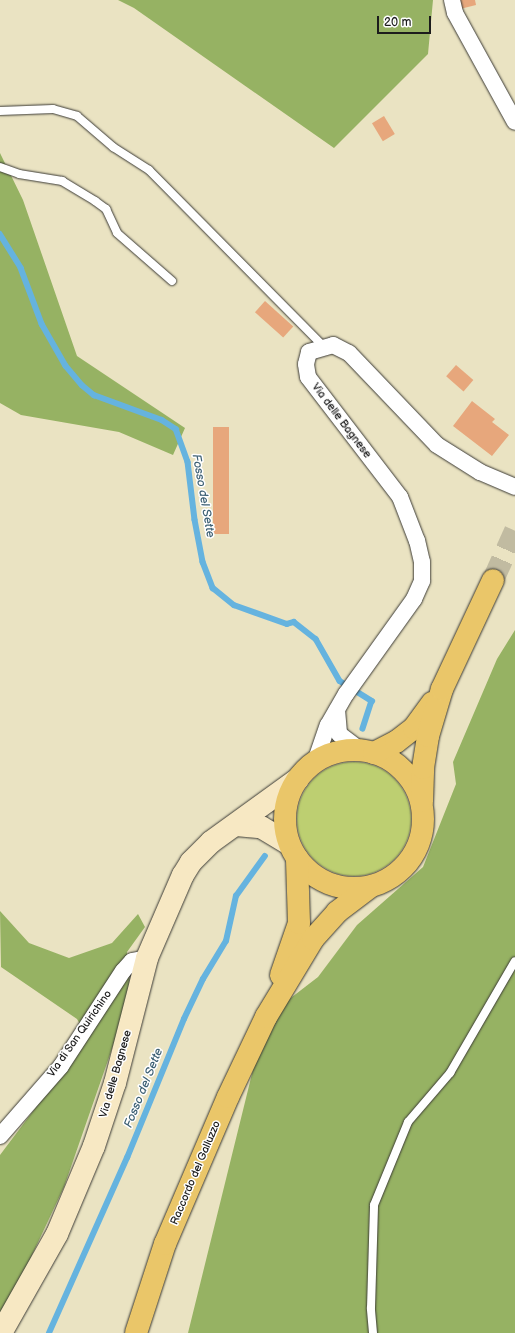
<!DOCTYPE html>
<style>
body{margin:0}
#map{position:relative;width:515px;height:1333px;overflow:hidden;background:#eae3c2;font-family:"Balsamiq Sans",sans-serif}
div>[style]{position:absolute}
.green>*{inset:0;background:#bdcf71}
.round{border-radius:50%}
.forest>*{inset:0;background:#96b263}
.stream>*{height:5.5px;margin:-2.75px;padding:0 2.75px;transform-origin:2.75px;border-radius:2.75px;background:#65b3df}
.building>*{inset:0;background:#e7a77c;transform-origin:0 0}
.primary-tunnel>*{height:22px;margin-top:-11px;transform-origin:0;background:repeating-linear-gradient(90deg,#c1bba1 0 22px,transparent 0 33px)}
.roads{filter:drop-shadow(0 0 1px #3b3a35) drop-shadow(0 0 1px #3b3a35)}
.service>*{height:8px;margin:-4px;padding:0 4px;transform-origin:4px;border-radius:4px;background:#fff}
.minor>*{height:16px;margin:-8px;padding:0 8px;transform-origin:8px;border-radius:8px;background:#fff}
.secondary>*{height:22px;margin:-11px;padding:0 11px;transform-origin:11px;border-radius:11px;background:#f7e8c3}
.primary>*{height:22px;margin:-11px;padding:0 11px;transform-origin:11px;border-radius:11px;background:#eac669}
.primary>.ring{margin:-11px;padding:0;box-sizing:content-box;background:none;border:22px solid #eac669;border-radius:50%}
span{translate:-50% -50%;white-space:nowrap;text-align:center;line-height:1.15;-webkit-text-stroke:3px #fff;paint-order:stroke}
.street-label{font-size:11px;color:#1c1c1c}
.water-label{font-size:12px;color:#3d6074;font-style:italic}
.scale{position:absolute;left:377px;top:16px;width:54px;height:18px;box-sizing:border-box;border:2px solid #1c1c1c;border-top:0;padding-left:5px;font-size:12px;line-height:14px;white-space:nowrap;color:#1c1c1c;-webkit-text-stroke:3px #fff;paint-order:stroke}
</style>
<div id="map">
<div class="green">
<div class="round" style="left:297px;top:762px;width:114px;height:114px"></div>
</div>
<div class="forest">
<div style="clip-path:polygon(118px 0,433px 0,428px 54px,334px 148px,134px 8px)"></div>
<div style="clip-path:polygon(0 153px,23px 200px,77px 356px,185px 428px,173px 455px,119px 432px,21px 415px,0 403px)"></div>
<div style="clip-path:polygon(515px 630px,515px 1333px,188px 1333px,266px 1017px,318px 977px,357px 925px,423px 867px,456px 784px,453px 762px,497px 659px)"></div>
<div style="clip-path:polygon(0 911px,29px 943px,69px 958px,112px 943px,138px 914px,145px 927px,127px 952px,131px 994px,64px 1187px,18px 1285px,0 1315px,0 1155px,88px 1038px,77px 1019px,1px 967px)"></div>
</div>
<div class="stream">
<div style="left:0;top:234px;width:40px;rotate:58deg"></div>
<div style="left:21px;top:268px;width:60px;rotate:69.4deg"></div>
<div style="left:42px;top:324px;width:48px;rotate:60.3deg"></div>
<div style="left:66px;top:366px;width:25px;rotate:50deg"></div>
<div style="left:82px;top:385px;width:16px;rotate:40deg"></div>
<div style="left:94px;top:395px;width:72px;rotate:20.2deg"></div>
<div style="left:162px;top:420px;width:17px;rotate:33deg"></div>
<div style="left:176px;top:429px;width:35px;rotate:70deg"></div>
<div style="left:188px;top:462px;width:58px;rotate:83.1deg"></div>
<div style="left:195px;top:520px;width:43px;rotate:79.2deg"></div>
<div style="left:203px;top:562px;width:28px;rotate:69deg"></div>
<div style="left:213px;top:588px;width:27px;rotate:39deg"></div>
<div style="left:234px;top:605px;width:56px;rotate:19.7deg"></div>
<div style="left:287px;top:624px;width:7px;rotate:-16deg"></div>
<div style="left:294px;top:622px;width:28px;rotate:38deg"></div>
<div style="left:316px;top:639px;width:48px;rotate:60.3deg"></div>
<div style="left:340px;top:681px;width:38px;rotate:32deg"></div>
<div style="left:372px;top:701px;width:29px;rotate:108deg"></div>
<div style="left:49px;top:1333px;width:192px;rotate:-66deg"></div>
<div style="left:127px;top:1158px;width:150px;rotate:-67.7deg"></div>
<div style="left:184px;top:1019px;width:44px;rotate:-64.6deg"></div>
<div style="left:203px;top:979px;width:44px;rotate:-58.8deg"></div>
<div style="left:226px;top:941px;width:46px;rotate:-77.5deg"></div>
<div style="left:236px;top:896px;width:49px;rotate:-54.1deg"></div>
</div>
<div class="building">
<div style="clip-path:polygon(456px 0,475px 0,476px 5px,460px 9px)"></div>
<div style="left:384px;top:116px;width:21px;height:14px;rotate:59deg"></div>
<div style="left:265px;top:301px;width:38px;height:15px;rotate:42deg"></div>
<div style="left:456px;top:365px;width:23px;height:15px;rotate:41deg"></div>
<div style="clip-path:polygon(472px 401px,495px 419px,492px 422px,509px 435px,492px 456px,453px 426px)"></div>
<div style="left:213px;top:427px;width:16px;height:107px"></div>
</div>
<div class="primary-tunnel">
<div style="left:493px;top:580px;width:54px;rotate:-65.8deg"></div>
</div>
<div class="roads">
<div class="service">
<div style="left:0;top:111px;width:53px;rotate:-2.2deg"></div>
<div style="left:53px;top:109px;width:25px;rotate:16deg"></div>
<div style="left:77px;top:116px;width:48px;rotate:40.7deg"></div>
<div style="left:113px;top:147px;width:43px;rotate:32.6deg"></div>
<div style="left:149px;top:170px;width:247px;rotate:45.3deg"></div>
<div style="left:0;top:167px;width:20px;rotate:20deg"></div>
<div style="left:19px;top:174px;width:44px;rotate:9.2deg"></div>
<div style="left:62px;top:181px;width:39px;rotate:31deg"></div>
<div style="left:95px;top:201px;width:14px;rotate:36deg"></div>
<div style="left:106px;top:209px;width:26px;rotate:65deg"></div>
<div style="left:117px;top:233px;width:73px;rotate:41.1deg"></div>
<div style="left:373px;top:1333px;width:25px;rotate:-95deg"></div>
<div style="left:371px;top:1308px;width:103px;rotate:-88.3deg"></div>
<div style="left:374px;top:1205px;width:90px;rotate:-67.7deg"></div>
<div style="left:408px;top:1122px;width:65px;rotate:-49.4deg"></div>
<div style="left:450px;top:1073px;width:129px;rotate:-59.9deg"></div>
</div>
<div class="minor">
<div style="left:452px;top:0;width:13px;rotate:77deg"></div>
<div style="left:455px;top:13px;width:124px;rotate:61.2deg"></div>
<div style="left:337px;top:710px;width:24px;rotate:85deg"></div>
<div style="left:339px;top:734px;width:26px;rotate:37deg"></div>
<div style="left:315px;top:762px;width:39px;rotate:-71deg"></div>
<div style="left:328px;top:725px;width:36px;rotate:-60deg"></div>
<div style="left:346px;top:694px;width:117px;rotate:-54.4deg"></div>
<div style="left:414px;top:599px;width:20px;rotate:-66deg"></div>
<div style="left:422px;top:581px;width:19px;rotate:-90deg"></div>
<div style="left:422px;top:562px;width:22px;rotate:-103deg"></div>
<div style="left:417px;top:541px;width:47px;rotate:-111.1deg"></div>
<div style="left:400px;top:497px;width:151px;rotate:-127.5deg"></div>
<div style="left:308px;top:377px;width:13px;rotate:-99deg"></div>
<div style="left:306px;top:364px;width:12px;rotate:-76deg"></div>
<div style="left:309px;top:352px;width:25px;rotate:-16deg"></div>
<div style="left:333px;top:345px;width:18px;rotate:27deg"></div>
<div style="left:349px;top:353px;width:127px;rotate:46.3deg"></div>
<div style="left:437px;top:445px;width:51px;rotate:32.1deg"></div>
<div style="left:480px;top:472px;width:38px;rotate:23deg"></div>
<div style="left:0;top:1136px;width:93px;rotate:-48.9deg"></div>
<div style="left:61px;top:1066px;width:113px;rotate:-56.9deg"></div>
<div style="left:123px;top:971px;width:13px;rotate:-48deg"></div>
<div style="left:132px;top:961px;width:15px;rotate:-11deg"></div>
</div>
<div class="secondary">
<div style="left:236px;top:825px;width:25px;rotate:5deg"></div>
<div style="left:261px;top:827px;width:31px;rotate:31deg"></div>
<div style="left:1px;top:1333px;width:114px;rotate:-60.5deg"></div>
<div style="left:57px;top:1234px;width:95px;rotate:-67.2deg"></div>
<div style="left:94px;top:1146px;width:66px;rotate:-71.6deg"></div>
<div style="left:115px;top:1083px;width:129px;rotate:-75.6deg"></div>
<div style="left:147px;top:958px;width:90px;rotate:-66.6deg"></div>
<div style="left:183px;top:875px;width:15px;rotate:-58deg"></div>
<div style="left:191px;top:862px;width:28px;rotate:-45deg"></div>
<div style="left:211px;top:842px;width:107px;rotate:-35.9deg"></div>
</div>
<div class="primary">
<div class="ring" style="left:285px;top:750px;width:116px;height:116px"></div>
<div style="left:374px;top:753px;width:25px;rotate:-27deg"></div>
<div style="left:396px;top:742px;width:23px;rotate:-38deg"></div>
<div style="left:414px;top:728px;width:31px;rotate:-54deg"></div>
<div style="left:422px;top:801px;width:33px;rotate:-88deg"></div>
<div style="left:423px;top:768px;width:32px;rotate:-81deg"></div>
<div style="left:428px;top:736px;width:49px;rotate:-73.4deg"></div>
<div style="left:442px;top:689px;width:120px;rotate:-64.9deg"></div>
<div style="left:281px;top:975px;width:55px;rotate:-70.9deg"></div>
<div style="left:299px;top:923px;width:65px;rotate:-91.8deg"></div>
<div style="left:136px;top:1333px;width:94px;rotate:-72deg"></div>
<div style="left:165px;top:1244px;width:160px;rotate:-66.8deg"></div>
<div style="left:228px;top:1097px;width:89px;rotate:-64.6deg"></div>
<div style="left:266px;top:1017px;width:91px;rotate:-58.9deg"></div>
<div style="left:313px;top:939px;width:36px;rotate:-48deg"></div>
<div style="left:337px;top:912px;width:41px;rotate:-37.1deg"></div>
</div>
</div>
<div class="street-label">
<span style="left:341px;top:421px;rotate:53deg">Via delle Bagnese</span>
<span style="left:80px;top:1034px;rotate:-55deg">Via di San Quirichino</span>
<span style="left:116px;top:1074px;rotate:-74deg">Via delle Bagnese</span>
<span style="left:196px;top:1173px;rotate:-67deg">Raccordo del Galluzzo</span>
</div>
<div class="water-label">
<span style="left:203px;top:496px;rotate:80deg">Fosso del Sette</span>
<span style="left:144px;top:1088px;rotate:-68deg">Fosso del Sette</span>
</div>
<div class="scale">20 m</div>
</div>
